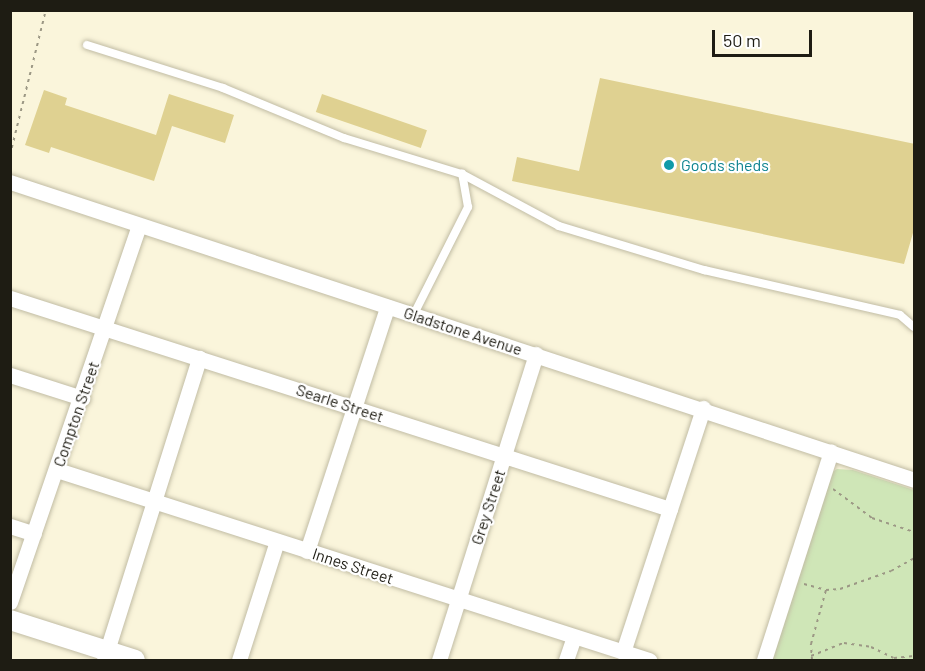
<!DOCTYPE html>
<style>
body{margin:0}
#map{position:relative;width:925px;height:671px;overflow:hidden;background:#faf5db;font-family:Barlow,sans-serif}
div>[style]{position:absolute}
.green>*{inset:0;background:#cfe6b7}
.building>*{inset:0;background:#dfd191;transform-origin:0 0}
.path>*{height:2px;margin-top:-1px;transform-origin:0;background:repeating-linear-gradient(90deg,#9c9885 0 3px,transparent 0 7.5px)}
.roads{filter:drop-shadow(0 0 2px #c1bca4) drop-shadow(0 0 2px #c1bca4)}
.service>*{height:8px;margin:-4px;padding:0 4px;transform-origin:4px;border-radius:4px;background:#fff}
.minor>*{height:15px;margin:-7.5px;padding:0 7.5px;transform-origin:7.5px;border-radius:7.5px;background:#fff}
.tertiary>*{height:20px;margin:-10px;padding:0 10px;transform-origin:10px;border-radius:10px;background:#fff}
.dots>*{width:16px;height:16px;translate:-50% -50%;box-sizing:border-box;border:3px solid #fff;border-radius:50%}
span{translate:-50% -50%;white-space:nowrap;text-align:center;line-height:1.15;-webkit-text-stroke:4.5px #fff;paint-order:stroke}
.culture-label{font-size:16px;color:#0d838f}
.left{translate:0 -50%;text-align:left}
.street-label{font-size:16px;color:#1e1c13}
.frame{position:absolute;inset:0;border:12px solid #1e1c13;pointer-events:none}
.scale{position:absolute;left:712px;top:30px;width:100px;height:27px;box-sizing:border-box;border:3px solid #1e1c13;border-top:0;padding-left:8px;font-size:18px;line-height:21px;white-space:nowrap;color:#1e1c13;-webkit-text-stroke:4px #fff;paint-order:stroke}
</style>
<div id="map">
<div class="green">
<div style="clip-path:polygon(837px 469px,853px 470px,914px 490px,914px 660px,769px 660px,832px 472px)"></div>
</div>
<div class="building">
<div style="clip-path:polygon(600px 78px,915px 144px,915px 226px,904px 264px,512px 181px,517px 157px,579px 171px)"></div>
<div style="clip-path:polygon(44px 90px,67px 98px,65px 105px,156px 135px,169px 94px,234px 115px,225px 143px,172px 126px,154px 181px,51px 147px,49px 153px,25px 145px)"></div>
<div style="left:322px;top:94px;width:111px;height:19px;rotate:19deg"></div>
</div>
<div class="path">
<div style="left:10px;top:155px;width:149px;rotate:-76.1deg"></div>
<div style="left:833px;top:489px;width:49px;rotate:36.6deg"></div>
<div style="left:872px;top:518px;width:44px;rotate:18.4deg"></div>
<div style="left:804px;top:584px;width:23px;rotate:15deg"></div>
<div style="left:826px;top:590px;width:14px;rotate:-4deg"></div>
<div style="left:840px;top:589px;width:54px;rotate:-19.4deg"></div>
<div style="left:891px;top:571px;width:26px;rotate:-29deg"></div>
<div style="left:811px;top:656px;width:35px;rotate:-22deg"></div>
<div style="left:844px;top:643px;width:27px;rotate:8deg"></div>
<div style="left:871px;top:647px;width:25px;rotate:26deg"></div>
<div style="left:894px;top:658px;width:20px;rotate:-6deg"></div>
<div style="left:812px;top:660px;width:16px;rotate:-94deg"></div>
<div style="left:811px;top:644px;width:56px;rotate:-74.5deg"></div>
</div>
<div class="roads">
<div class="service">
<div style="left:87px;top:45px;width:143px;rotate:17.5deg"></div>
<div style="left:223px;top:88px;width:131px;rotate:22.5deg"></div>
<div style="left:344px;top:138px;width:123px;rotate:17deg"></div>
<div style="left:462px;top:174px;width:110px;rotate:28.2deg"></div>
<div style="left:559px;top:226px;width:152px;rotate:16.9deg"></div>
<div style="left:704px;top:270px;width:201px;rotate:12.9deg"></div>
<div style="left:900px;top:315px;width:18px;rotate:41deg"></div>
<div style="left:414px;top:314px;width:120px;rotate:-63.2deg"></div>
<div style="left:468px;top:207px;width:34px;rotate:-100deg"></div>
</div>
<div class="minor">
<div style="left:10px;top:182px;width:952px;rotate:18.24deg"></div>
<div style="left:10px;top:298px;width:693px;rotate:17.73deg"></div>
<div style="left:10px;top:375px;width:76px;rotate:17.7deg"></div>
<div style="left:57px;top:470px;width:622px;rotate:17.79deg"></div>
<div style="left:10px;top:526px;width:25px;rotate:18deg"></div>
<div style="left:307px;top:551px;width:257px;rotate:-71.8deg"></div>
<div style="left:10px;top:602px;width:398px;rotate:-71.1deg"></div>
<div style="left:623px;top:652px;width:257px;rotate:-71.8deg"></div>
<div style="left:104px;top:660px;width:317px;rotate:-72.5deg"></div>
<div style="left:239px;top:660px;width:125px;rotate:-72.3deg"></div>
<div style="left:439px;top:660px;width:321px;rotate:-72.4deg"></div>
<div style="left:566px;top:660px;width:24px;rotate:-71deg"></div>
<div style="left:764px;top:660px;width:219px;rotate:-72.2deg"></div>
</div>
<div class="tertiary">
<div style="left:10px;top:620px;width:131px;rotate:17.7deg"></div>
</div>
</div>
<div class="dots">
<div style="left:669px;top:165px;background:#0f9aa8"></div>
</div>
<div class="culture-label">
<span class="left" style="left:681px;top:165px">Goods sheds</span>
</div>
<div class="street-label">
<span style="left:463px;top:331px;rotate:18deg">Gladstone Avenue</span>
<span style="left:340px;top:403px;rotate:18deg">Searle Street</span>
<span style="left:76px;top:414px;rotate:-71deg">Compton Street</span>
<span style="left:488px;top:507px;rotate:-72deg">Grey Street</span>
<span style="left:353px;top:566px;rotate:18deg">Innes Street</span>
</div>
<div class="frame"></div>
<div class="scale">50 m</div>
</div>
